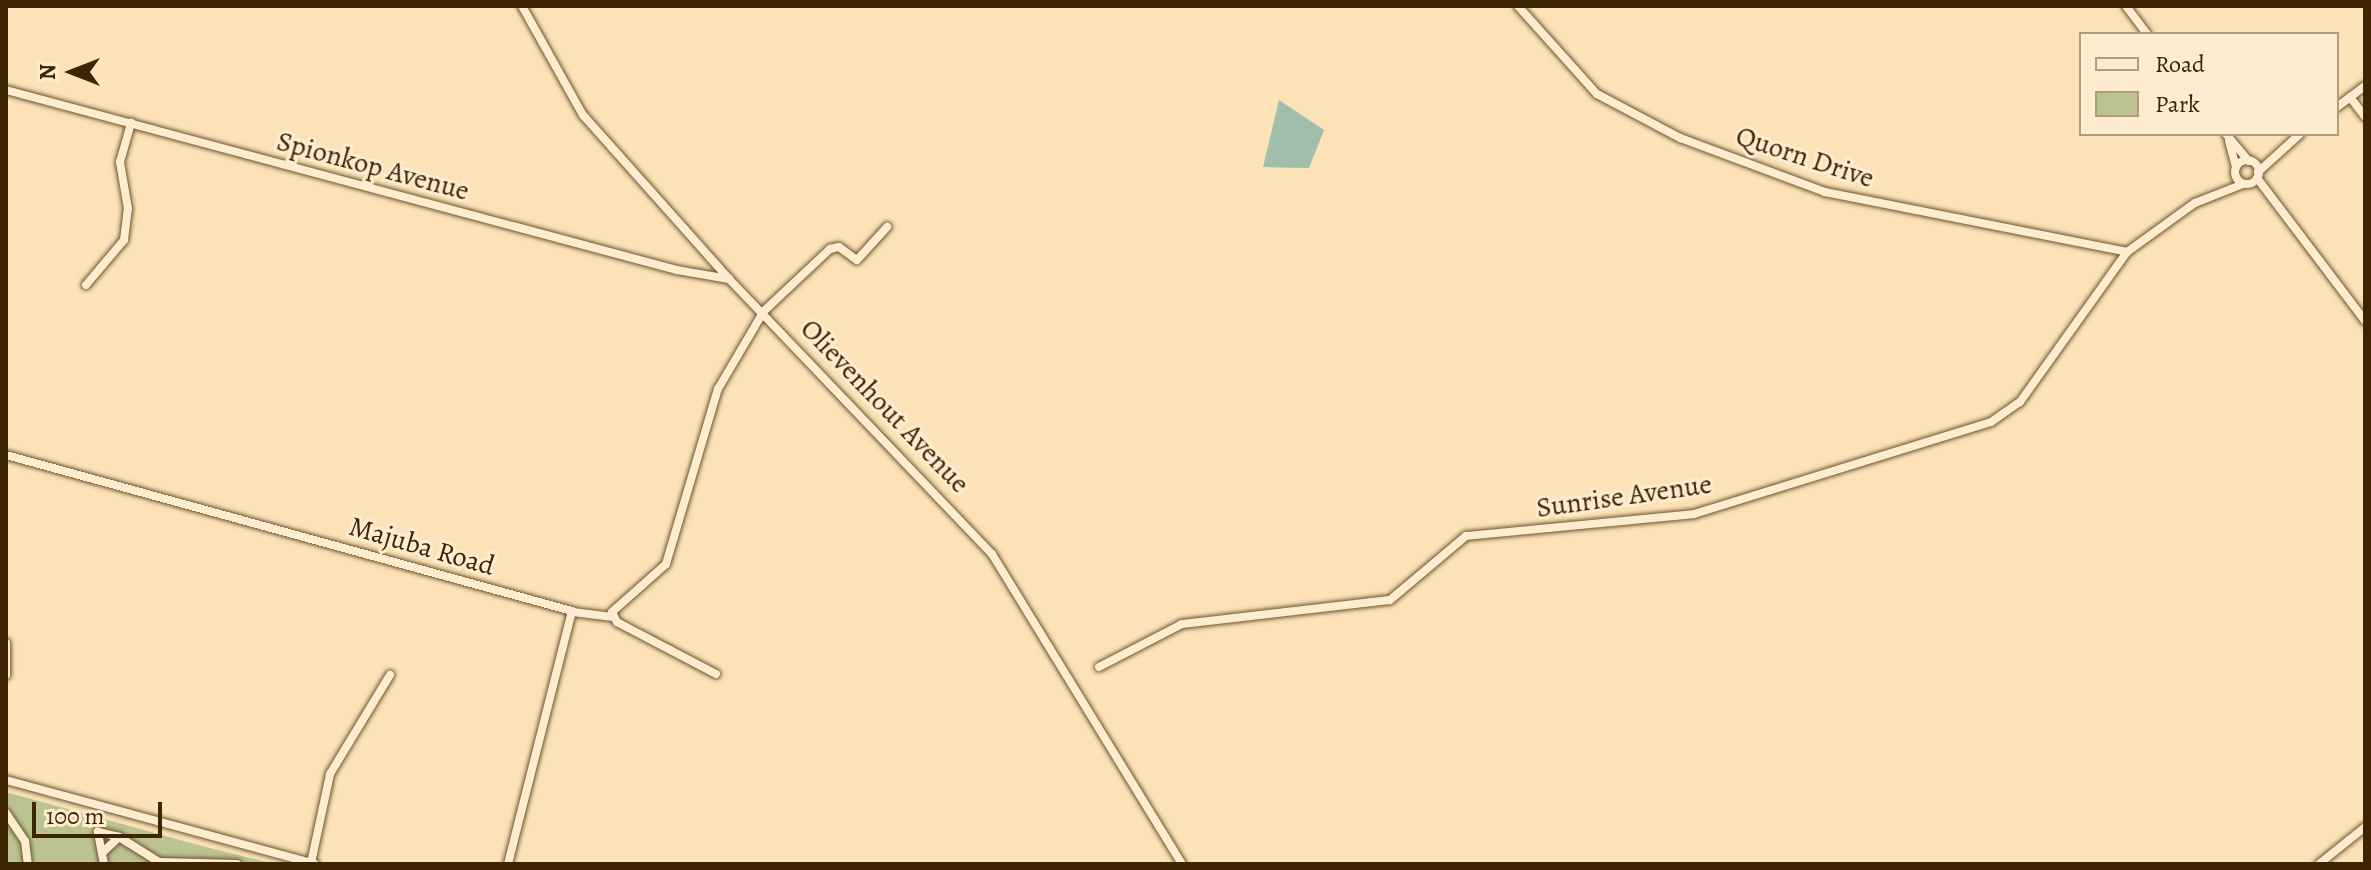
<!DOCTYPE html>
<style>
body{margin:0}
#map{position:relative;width:2371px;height:870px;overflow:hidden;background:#fce2b6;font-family:Alegreya,serif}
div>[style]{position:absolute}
.green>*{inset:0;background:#bbc491}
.water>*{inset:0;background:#9fbeac}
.roads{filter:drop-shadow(0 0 2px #6d5430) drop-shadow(0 0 2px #6d5430)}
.minor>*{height:8px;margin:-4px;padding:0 4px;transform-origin:4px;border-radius:4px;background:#fdecd0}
.minor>.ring{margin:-4px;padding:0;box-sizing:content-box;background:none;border:8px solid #fdecd0;border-radius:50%}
span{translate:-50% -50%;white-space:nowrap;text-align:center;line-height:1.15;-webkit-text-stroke:6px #fdecd0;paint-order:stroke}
.street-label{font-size:28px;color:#3d2403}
.frame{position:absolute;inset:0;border:8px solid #3d2403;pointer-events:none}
.legend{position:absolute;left:2079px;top:32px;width:260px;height:104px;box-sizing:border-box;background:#fdecd0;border:2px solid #b09c7e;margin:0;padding:10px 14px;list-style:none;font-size:24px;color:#3d2403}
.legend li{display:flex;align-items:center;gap:16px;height:40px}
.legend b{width:40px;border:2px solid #b09c7e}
.north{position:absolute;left:32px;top:32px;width:80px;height:80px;-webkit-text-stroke:6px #fdecd0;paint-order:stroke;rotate:270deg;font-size:22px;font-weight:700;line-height:32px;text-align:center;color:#3d2403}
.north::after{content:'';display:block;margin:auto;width:28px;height:36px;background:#3d2403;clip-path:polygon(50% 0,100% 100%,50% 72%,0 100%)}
.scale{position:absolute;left:32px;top:802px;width:130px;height:36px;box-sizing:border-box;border:4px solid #3d2403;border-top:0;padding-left:10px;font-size:24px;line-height:28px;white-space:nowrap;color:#3d2403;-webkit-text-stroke:6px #fdecd0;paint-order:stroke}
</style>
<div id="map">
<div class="green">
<div style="clip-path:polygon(6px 792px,198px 845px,274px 864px,6px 864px)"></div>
</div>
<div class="water">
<div style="clip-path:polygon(1279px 100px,1324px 130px,1309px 168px,1263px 167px)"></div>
</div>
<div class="roads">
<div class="minor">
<div style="left:522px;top:6px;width:125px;rotate:60.8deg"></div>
<div style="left:583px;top:115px;width:220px;rotate:48.3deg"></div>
<div style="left:729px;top:279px;width:381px;rotate:46.3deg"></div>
<div style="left:992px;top:554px;width:364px;rotate:58.5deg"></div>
<div style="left:1518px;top:6px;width:118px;rotate:48.1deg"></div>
<div style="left:1597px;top:94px;width:94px;rotate:27.9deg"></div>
<div style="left:1680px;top:138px;width:155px;rotate:20.4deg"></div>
<div style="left:1825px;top:192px;width:308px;rotate:11.2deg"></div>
<div style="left:2126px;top:6px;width:35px;rotate:53deg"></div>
<div style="left:6px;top:90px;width:695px;rotate:15.02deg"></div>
<div style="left:677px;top:270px;width:53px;rotate:9.8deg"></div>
<div style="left:2350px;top:97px;width:25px;rotate:53deg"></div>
<div style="left:2337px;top:107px;width:35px;rotate:-37deg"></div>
<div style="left:2226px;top:134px;width:35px;rotate:50deg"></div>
<div style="left:2229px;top:141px;width:27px;rotate:75deg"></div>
<div class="ring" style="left:2235px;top:160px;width:16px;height:16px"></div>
<div style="left:2258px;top:172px;width:57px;rotate:-42.1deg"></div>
<div style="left:2257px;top:178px;width:179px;rotate:52.9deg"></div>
<div style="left:86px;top:285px;width:59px;rotate:-49.8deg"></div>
<div style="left:124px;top:240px;width:31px;rotate:-83deg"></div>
<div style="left:128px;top:209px;width:48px;rotate:-99.7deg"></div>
<div style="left:120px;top:162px;width:41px;rotate:-74.2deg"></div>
<div style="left:6px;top:455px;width:587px;rotate:15.41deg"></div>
<div style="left:572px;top:611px;width:261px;rotate:104.2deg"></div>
<div style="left:573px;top:612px;width:40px;rotate:7.1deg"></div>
<div style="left:6px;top:643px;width:32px;rotate:90deg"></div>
<div style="left:1099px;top:667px;width:93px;rotate:-27.4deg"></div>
<div style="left:1182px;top:624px;width:209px;rotate:-6.6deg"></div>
<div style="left:1390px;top:600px;width:99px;rotate:-40.1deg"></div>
<div style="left:1466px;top:536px;width:229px;rotate:-5.5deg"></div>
<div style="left:1694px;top:514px;width:311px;rotate:-17.2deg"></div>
<div style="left:1991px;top:422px;width:35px;rotate:-35deg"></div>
<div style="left:2020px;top:402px;width:184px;rotate:-54.5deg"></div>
<div style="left:2127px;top:252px;width:84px;rotate:-35.8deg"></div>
<div style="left:2195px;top:203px;width:52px;rotate:-21.6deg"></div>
<div style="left:716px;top:674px;width:112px;rotate:-152.3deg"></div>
<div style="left:617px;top:622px;width:11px;rotate:-117deg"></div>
<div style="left:612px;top:612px;width:72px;rotate:-41.6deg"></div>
<div style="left:666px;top:564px;width:183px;rotate:-73.5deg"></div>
<div style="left:718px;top:389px;width:91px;rotate:-59.5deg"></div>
<div style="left:764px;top:311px;width:91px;rotate:-43.2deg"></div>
<div style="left:830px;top:249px;width:9px;rotate:-13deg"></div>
<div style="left:839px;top:247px;width:22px;rotate:36deg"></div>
<div style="left:857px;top:260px;width:45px;rotate:-47.7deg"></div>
<div style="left:6px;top:780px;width:320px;rotate:15.2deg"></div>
<div style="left:6px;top:813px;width:34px;rotate:56deg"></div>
<div style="left:25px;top:841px;width:23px;rotate:83deg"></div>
<div style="left:103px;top:852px;width:22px;rotate:-43deg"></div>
<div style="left:119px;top:837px;width:47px;rotate:32deg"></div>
<div style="left:159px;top:862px;width:78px;rotate:1.5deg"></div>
<div style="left:311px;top:863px;width:91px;rotate:-77.9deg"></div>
<div style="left:330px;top:774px;width:116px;rotate:-58.8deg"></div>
<div style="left:104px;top:864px;width:33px;rotate:-101deg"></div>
<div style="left:98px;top:832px;width:22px;rotate:13deg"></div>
<div style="left:2319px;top:864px;width:59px;rotate:-38.8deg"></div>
</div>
</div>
<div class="street-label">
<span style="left:1805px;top:157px;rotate:18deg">Quorn Drive</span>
<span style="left:373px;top:166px;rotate:15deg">Spionkop Avenue</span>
<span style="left:885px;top:406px;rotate:46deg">Olievenhout Avenue</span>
<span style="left:1624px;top:496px;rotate:-8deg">Sunrise Avenue</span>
<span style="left:422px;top:546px;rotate:16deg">Majuba Road</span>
</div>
<div class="frame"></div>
<ul class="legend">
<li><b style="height:10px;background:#fdecd0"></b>Road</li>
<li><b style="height:22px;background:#bbc491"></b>Park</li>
</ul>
<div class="north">N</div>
<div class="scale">100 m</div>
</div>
